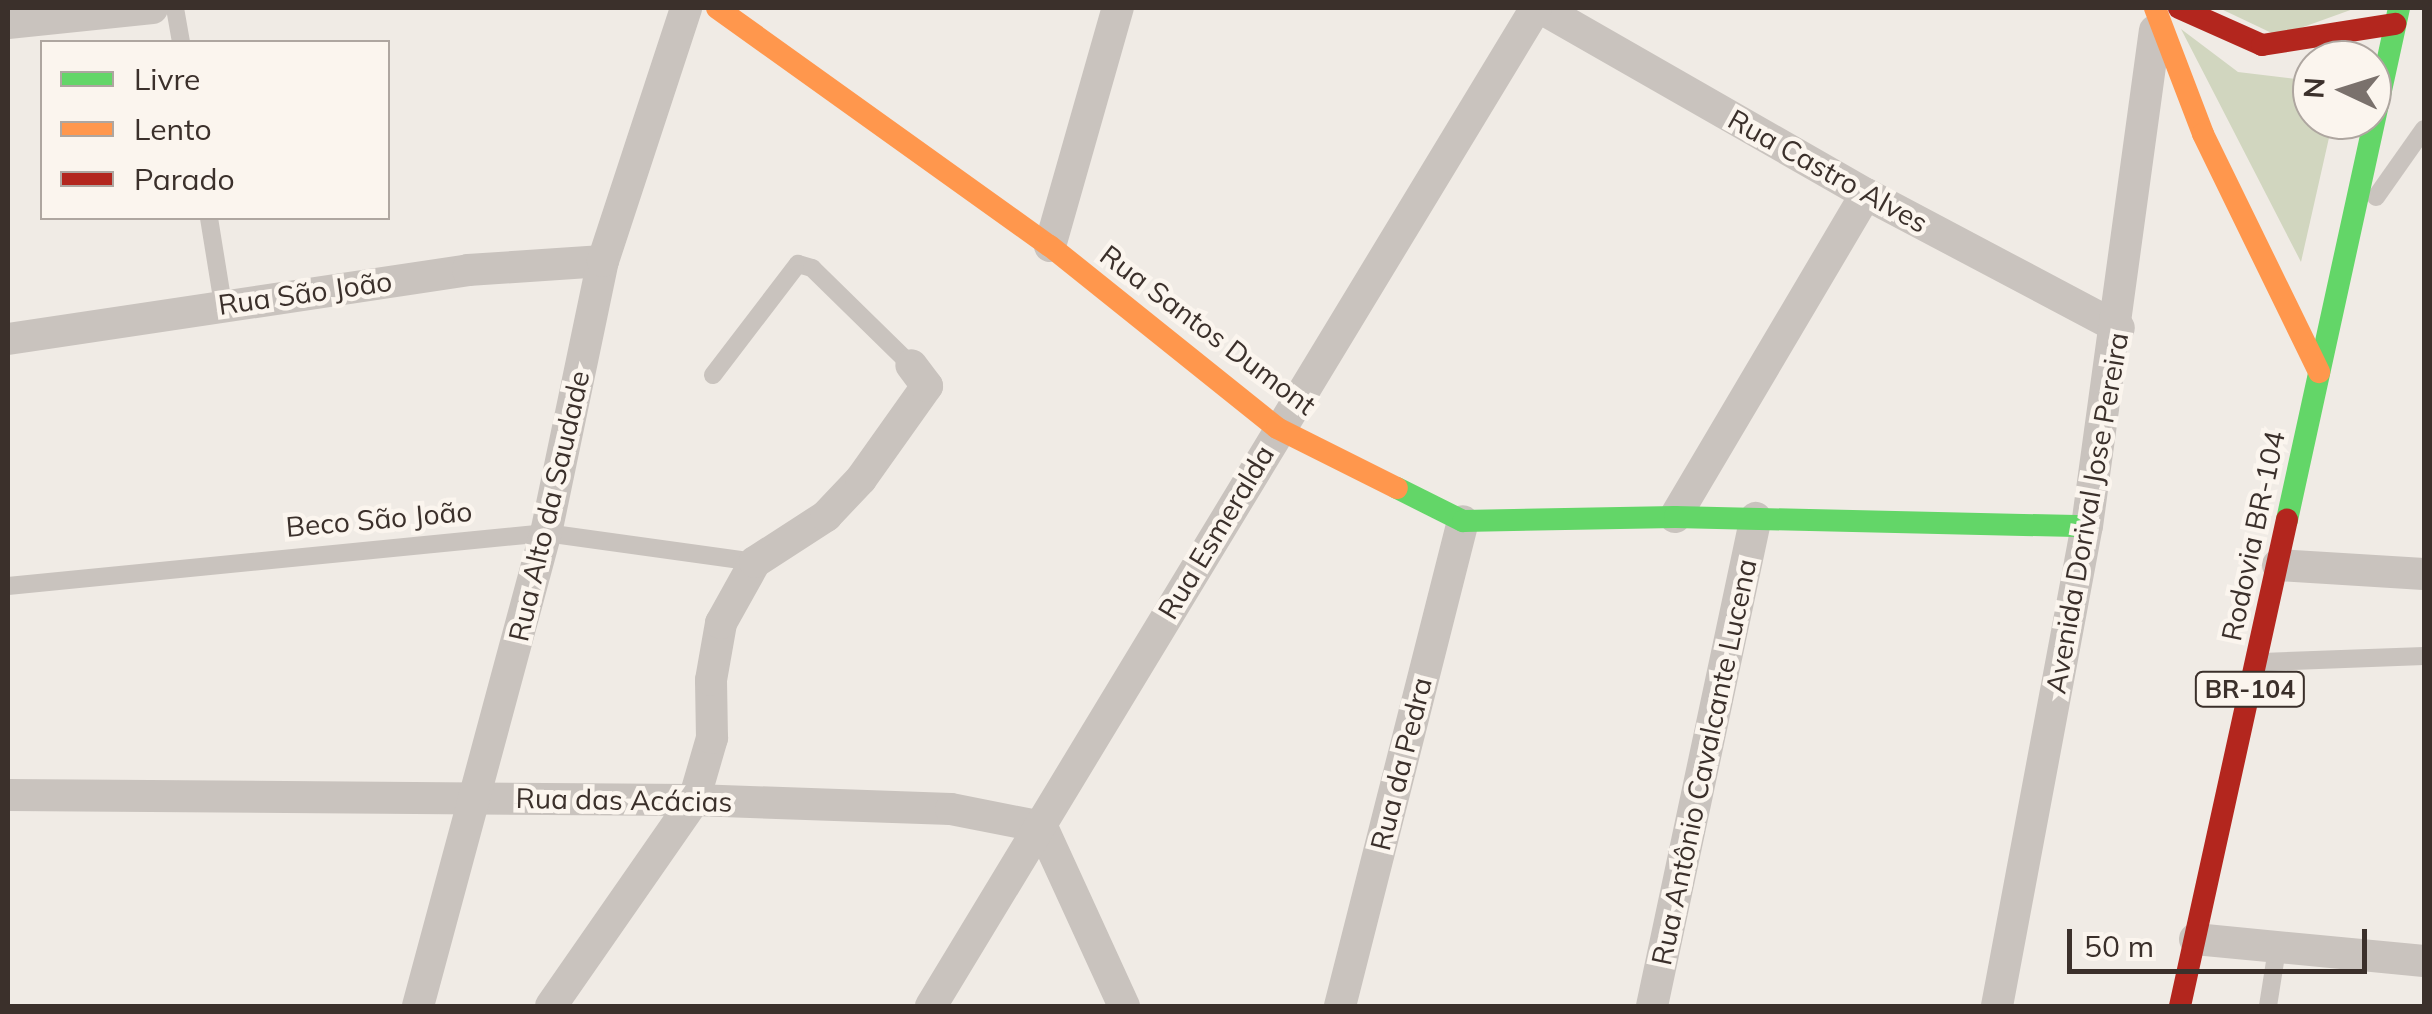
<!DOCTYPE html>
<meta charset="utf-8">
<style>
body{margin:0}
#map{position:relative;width:2432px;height:1014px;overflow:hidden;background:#f0ebe5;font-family:Mulish,sans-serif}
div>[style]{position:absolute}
.green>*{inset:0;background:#d1d6bf}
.lane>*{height:18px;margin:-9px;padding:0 9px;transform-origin:9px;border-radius:9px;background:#c9c3be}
.street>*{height:32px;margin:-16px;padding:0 16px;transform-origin:16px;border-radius:16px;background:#c9c3be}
.fast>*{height:22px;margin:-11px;padding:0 11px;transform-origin:11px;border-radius:11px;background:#63d668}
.slow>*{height:22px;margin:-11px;padding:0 11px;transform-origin:11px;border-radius:11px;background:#ff974d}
.jam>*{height:22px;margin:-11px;padding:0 11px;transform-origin:11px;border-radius:11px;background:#b3261e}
span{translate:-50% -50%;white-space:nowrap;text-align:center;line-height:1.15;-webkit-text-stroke:9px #fbf5ee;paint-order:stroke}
.shield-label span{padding:2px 8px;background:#fbf5ee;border:2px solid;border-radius:8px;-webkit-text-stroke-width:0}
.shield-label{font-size:25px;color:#3b302b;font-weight:700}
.street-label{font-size:28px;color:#3b302b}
.frame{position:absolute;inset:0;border:10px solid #3b302b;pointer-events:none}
.legend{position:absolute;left:40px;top:40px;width:350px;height:180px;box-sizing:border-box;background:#fbf5ee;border:2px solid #aea6a0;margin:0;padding:12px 18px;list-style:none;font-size:30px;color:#3b302b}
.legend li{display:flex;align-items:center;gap:20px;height:50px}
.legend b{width:50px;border:2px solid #aea6a0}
.north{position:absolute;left:2292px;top:40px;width:100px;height:100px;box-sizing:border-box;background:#fbf5ee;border:2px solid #aea6a0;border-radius:50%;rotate:274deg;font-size:28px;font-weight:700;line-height:40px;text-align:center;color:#3b302b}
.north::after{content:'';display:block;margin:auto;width:35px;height:45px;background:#7a716c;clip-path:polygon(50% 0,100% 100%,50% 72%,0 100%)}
.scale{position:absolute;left:2067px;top:929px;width:300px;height:45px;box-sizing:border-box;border:5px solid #3b302b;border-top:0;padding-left:12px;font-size:30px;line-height:35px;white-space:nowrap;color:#3b302b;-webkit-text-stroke:8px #fbf5ee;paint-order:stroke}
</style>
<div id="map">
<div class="green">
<div style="clip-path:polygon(2219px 8px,2356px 8px,2278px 36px)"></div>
<div style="clip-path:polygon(2181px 29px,2238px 72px,2312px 81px,2312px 120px,2333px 120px,2301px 262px)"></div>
</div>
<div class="lane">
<div style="left:175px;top:8px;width:35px;rotate:80deg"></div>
<div style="left:2376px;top:197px;width:83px;rotate:-54.8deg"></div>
<div style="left:209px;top:218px;width:87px;rotate:80.8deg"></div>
<div style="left:713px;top:375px;width:140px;rotate:-52.6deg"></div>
<div style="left:798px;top:264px;width:15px;rotate:16deg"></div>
<div style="left:812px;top:268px;width:139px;rotate:44.4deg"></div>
<div style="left:8px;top:586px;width:541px;rotate:-5.63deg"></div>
<div style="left:546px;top:533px;width:211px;rotate:7.9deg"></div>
<div style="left:2262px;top:662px;width:162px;rotate:-2.1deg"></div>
<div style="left:2268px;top:1006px;width:58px;rotate:-81deg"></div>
</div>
<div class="street">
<div style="left:1541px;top:8px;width:374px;rotate:29.8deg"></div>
<div style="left:1866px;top:194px;width:286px;rotate:27.9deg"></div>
<div style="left:8px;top:23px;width:145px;rotate:-5.9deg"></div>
<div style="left:1050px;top:246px;width:248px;rotate:-74.1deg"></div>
<div style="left:8px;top:339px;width:465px;rotate:-8.5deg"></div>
<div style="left:468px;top:270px;width:135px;rotate:-3.8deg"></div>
<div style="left:1675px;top:517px;width:375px;rotate:-59.4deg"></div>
<div style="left:2278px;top:565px;width:146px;rotate:3.5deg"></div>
<div style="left:8px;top:795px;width:686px;rotate:0.42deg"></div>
<div style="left:694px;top:800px;width:257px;rotate:2deg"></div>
<div style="left:951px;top:809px;width:93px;rotate:11.2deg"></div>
<div style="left:1042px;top:827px;width:197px;rotate:65.4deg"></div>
<div style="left:2195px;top:939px;width:230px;rotate:5.5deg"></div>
<div style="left:418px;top:1006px;width:490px;rotate:-74.9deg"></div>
<div style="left:546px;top:533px;width:278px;rotate:-78.2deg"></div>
<div style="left:603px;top:261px;width:266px;rotate:-71.8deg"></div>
<div style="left:551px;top:1006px;width:251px;rotate:-55.2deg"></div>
<div style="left:694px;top:800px;width:65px;rotate:-73.8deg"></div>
<div style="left:712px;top:738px;width:58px;rotate:-91deg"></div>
<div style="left:711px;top:680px;width:58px;rotate:-80deg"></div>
<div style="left:721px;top:623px;width:70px;rotate:-60.9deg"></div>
<div style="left:755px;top:562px;width:85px;rotate:-32.9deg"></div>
<div style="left:826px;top:516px;width:51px;rotate:-46.6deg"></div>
<div style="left:861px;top:479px;width:114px;rotate:-54.6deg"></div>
<div style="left:927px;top:386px;width:26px;rotate:-127deg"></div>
<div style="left:931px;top:1006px;width:1167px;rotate:-58.78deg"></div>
<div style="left:1340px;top:1006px;width:500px;rotate:-75.77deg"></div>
<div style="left:1652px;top:1006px;width:499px;rotate:-78deg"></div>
<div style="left:1997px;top:1006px;width:488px;rotate:-79.4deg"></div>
<div style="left:2087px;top:526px;width:500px;rotate:-82.2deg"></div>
</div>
<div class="fast">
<div style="left:1397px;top:488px;width:74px;rotate:26.6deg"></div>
<div style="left:1463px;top:521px;width:212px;rotate:-1.1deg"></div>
<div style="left:1675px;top:517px;width:412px;rotate:1.3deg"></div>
<div style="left:2287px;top:520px;width:524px;rotate:-77.66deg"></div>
</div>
<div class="slow">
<div style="left:717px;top:8px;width:409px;rotate:35.6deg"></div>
<div style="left:1050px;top:246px;width:291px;rotate:38.7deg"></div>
<div style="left:1277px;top:428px;width:134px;rotate:26.6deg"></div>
<div style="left:2155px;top:8px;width:135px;rotate:69.1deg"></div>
<div style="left:2203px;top:134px;width:265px;rotate:64deg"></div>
</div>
<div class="jam">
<div style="left:2179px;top:8px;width:91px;rotate:24deg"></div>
<div style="left:2262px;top:45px;width:135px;rotate:-9deg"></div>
<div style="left:2180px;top:1006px;width:498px;rotate:-77.6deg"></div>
</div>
<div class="shield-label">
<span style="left:2250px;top:689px">BR-104</span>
</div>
<div class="street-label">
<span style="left:1828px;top:171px;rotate:29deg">Rua Castro Alves</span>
<span style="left:305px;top:293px;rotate:-8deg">Rua São João</span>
<span style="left:1208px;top:330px;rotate:37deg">Rua Santos Dumont</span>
<span style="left:549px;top:506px;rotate:-77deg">Rua Alto da Saudade</span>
<span style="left:2087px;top:513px;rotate:-80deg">Avenida Dorival Jose Pereira</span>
<span style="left:379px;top:519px;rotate:-5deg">Beco São João</span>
<span style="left:1216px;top:532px;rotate:-59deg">Rua Esmeralda</span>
<span style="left:2253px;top:536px;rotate:-78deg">Rodovia BR-104</span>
<span style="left:1704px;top:762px;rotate:-78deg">Rua Antônio Cavalcante Lucena</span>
<span style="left:1401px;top:764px;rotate:-76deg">Rua da Pedra</span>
<span style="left:624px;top:800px;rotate:1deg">Rua das Acácias</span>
</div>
<div class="frame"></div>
<ul class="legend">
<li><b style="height:12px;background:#63d668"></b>Livre</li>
<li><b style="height:12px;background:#ff974d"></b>Lento</li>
<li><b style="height:12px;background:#b3261e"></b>Parado</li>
</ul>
<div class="north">N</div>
<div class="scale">50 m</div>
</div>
